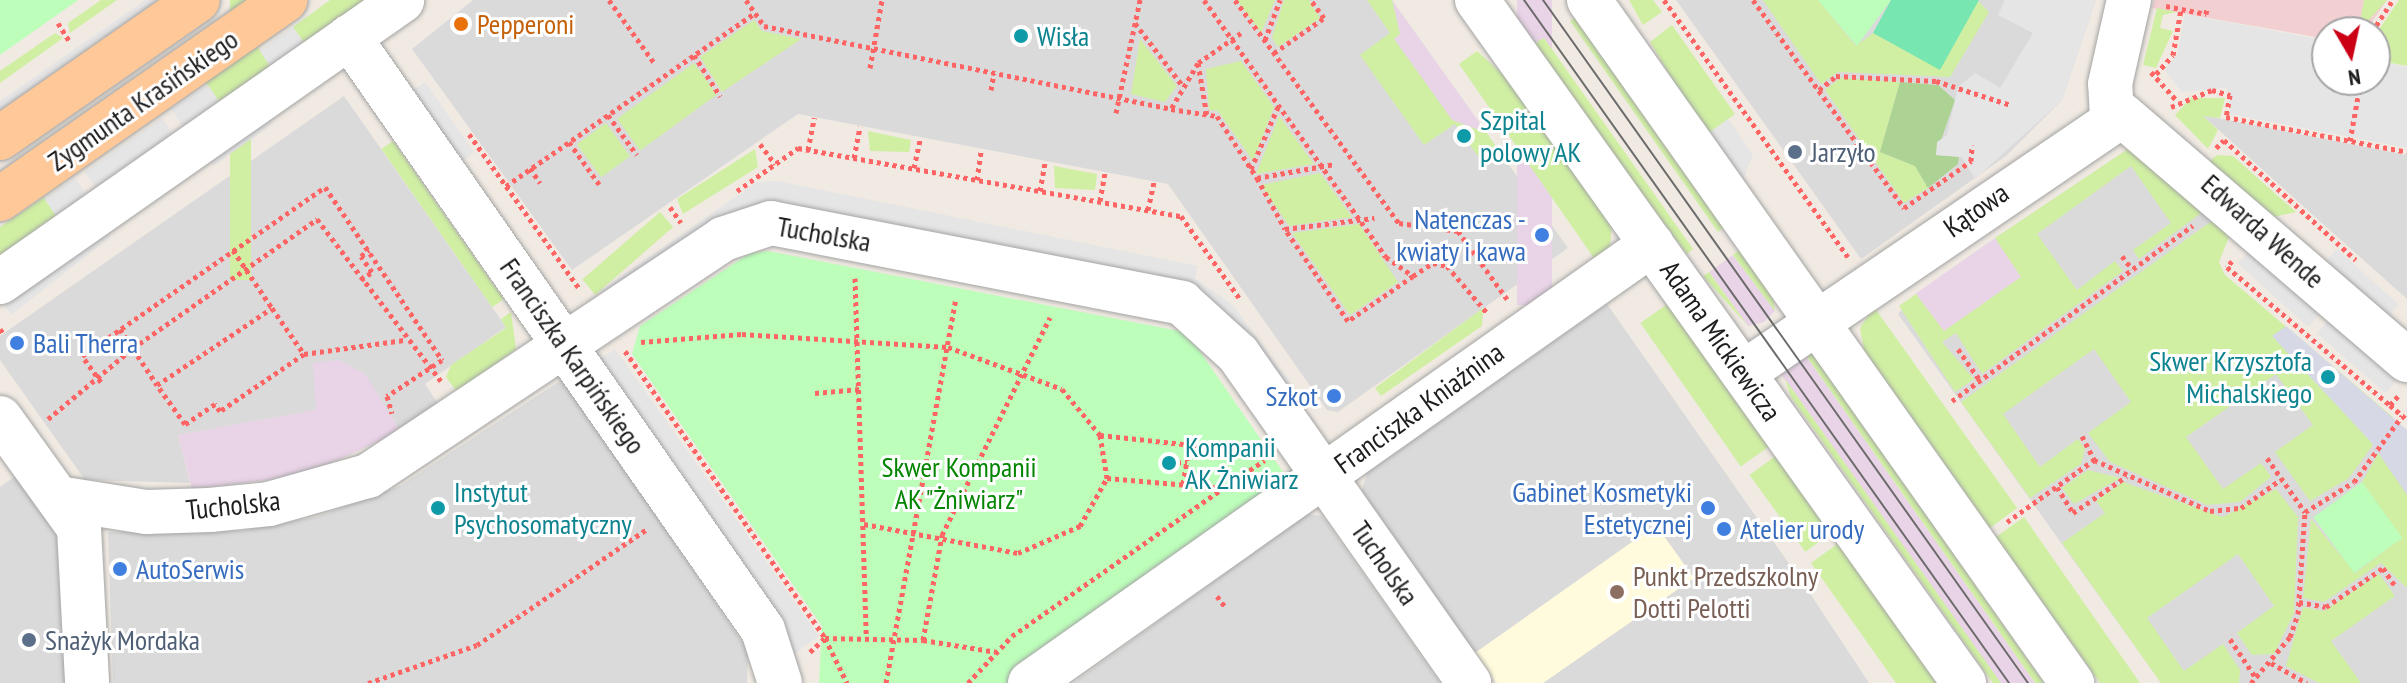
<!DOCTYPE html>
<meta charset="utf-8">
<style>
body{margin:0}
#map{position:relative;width:2407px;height:683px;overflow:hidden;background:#f0eae2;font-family:"PT Sans Narrow",sans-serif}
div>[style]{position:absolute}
.residential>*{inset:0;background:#dbdada}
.commercial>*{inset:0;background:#f2cfd1}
.industrial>*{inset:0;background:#e9d3e7;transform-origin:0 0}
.education>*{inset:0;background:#fffbdc}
.grass>*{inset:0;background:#d0efa3;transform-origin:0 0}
.forest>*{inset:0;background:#acd393}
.park>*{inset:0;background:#bcfeba;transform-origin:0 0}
.pitch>*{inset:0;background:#78e6b1}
.parking>*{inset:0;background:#e5e5e5;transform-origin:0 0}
.plaza>*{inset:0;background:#d6d8e5}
.path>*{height:5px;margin-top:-2.5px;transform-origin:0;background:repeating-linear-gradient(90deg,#ff6464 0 4px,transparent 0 8px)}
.roads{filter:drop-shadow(0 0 2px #a4a4a4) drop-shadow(0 0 2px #a4a4a4)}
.minor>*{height:44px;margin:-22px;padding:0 22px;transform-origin:22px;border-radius:22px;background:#fff}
.major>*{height:44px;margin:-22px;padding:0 22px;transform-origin:22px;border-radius:22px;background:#ffc898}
.tram>*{height:2px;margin:-1px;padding:0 1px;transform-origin:1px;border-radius:1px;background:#6b6b6b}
.dots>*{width:22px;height:22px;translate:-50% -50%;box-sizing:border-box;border:4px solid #fff;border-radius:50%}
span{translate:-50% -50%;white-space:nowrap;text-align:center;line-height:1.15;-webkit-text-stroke:6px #fff;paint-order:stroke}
.food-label{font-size:28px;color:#c56008}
.left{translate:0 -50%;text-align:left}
.culture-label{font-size:28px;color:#0d838f}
.right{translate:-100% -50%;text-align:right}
.street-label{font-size:28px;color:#1d1d1d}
.service-label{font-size:28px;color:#4e5e75}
.shop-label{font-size:28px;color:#366cbe}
.park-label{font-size:28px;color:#038501}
.education-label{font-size:28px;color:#785e54}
.north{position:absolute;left:2311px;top:16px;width:80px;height:80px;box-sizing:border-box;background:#fff;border:2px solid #a5a5a5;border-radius:50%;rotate:171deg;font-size:22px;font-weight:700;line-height:32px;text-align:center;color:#1d1d1d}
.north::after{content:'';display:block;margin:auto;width:28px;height:36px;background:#cb0015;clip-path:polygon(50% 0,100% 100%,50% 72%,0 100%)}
</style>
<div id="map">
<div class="residential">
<div style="clip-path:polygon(473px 0,1392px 0,1568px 248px,1338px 412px,1327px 410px,1168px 184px,798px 114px,572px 270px,412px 49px)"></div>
<div style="clip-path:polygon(1676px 0,2096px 0,2062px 100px,2006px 156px,1861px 259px)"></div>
<div style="clip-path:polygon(344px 96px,506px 327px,425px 384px,439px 405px,400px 431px,391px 416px,317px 395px,317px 410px,178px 435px,190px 483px,85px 480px,0 360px,0 336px)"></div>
<div style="clip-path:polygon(2202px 115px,2407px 155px,2407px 299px,2313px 215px)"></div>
<div style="clip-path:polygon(2131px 147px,2213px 220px,2186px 240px,2371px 441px,2407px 495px,2407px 683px,2161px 683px,1898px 314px,1916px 294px,1944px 331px,2021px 277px,1995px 238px)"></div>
<div style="clip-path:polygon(1607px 304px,1813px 598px,1869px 683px,1543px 683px,1693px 578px,1656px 526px,1475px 653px,1361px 494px,1367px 473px)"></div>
<div style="clip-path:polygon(563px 379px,748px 651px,747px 683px,113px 683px,108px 532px,242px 531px,319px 516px,400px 486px)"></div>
<div style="clip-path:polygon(17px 475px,59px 534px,65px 683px,0 683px,0 487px)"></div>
<div style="clip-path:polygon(1308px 514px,1322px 516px,1440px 683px,1073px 683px)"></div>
</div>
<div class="commercial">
<div style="clip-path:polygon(2154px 0,2387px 0,2365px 32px,2327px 32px,2327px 39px,2152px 8px)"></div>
</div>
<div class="industrial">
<div style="left:1517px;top:0;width:35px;height:305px"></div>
<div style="clip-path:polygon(1393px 2px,1487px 133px,1453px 121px,1394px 38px,1400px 34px)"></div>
<div style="left:1995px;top:238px;width:47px;height:97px;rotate:55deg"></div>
<div style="clip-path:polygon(1733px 255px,1775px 311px,1764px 322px,1748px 326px,1709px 272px)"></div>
<div style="left:1806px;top:356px;width:402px;height:31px;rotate:55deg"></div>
<div style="clip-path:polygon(339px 360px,365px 374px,400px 431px,306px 475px,192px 489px,178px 435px,316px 410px,313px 363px)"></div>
</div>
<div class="education">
<div style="clip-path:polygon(1656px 525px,1694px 578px,1543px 683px,1497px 683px,1475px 653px)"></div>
</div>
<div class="grass">
<div style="clip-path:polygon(101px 0,117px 0,70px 33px,68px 23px)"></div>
<div style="left:230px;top:0;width:21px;height:280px"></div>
<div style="clip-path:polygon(330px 0,375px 0,305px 44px,293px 27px)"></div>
<div style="clip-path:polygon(1237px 0,1275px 0,1261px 33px)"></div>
<div style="clip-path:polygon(1284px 0,1309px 0,1320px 18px,1278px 47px,1272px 38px)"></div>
<div style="clip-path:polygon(1367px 0,1392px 0,1400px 34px,1394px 39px,1452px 120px,1487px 133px,1496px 147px,1480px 159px,1455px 124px,1424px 145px,1360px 55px,1390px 33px)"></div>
<div style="clip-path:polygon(1629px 0,1653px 0,1662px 12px,1643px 25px)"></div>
<div style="clip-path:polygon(1763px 0,1818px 0,1856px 46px,1873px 33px,1940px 69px,1978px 1px,1989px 12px,1950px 77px,1838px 72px,1821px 84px)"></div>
<div style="clip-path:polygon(2364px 0,2387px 0,2358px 32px)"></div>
<div style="clip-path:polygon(2399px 0,2407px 0,2407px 66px,2375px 60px,2376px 34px)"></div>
<div style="clip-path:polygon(2157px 8px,2176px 12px,2163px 15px,2160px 28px,2173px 31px,2156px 68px,2143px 65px)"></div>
<div style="clip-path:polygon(1578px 15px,1724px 227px,1718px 232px,1570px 21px)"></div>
<div style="clip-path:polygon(754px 20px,762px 31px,801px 39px,722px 92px,700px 57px)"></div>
<div style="clip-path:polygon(1672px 25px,1735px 114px,1706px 135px,1650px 42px)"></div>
<div style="clip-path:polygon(55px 33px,63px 38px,0 83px,0 71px)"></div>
<div style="clip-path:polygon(1544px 38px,1693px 249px,1687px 254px,1532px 45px)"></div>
<div style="clip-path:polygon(1140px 39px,1177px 86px,1165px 102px,1131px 94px)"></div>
<div style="left:258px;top:47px;width:26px;height:63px;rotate:59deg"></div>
<div style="clip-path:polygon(1477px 51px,1512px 83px,1612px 223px,1610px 247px,1596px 261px,1459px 64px)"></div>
<div style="clip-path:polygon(1241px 61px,1274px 107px,1253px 161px,1218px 111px,1209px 110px,1206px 69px)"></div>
<div style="left:694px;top:63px;width:39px;height:95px;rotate:54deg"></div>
<div style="clip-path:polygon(1840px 78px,1900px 82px,1880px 152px,1915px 166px,1928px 188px,1904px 203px,1825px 90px)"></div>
<div style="clip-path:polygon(2191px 98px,2225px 98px,2220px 118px,2203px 116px,2218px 130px,2208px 149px,2175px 115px)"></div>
<div style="clip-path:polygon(1279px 116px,1314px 164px,1256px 174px)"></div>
<div style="left:606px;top:123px;width:41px;height:36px;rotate:54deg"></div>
<div style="clip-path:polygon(868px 131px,911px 140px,909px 152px,870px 151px)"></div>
<div style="left:393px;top:141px;width:193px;height:14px;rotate:55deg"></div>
<div style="clip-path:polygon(2131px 147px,2204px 211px,2139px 259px,2133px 250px,2171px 223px,2131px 166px,2037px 234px,2077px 290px,2115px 261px,2123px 271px,1982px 374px,1956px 333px,1942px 342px,1974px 379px,1955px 392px,1899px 306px,1916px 294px,1944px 331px,2021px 277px,1995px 238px)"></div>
<div style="clip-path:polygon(755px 149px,758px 167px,683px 214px,677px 199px)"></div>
<div style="clip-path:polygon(2217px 155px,2233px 156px,2296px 212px,2269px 218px,2209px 162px)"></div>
<div style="clip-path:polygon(1054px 166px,1097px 174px,1095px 190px,1055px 188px)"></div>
<div style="clip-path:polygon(1320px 173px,1352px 217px,1289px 226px,1261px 185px)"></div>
<div style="clip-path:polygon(44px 197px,59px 220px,0 261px,0 227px)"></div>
<div style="left:660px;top:212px;width:20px;height:103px;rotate:49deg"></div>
<div style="clip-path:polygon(2213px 220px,2229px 237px,2219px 262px,2225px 275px,2393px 417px,2349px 478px,2310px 501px,2275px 452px,2313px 425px,2276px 374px,2186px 437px,2223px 489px,2261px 463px,2271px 477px,2240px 502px,2207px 505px,2110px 462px,2088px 433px,2131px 402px,2094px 349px,2003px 414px,2040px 467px,2078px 439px,2085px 449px,2081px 464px,2030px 498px,1961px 402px)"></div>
<div style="clip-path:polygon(1359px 224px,1398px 282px,1350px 315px,1292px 233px)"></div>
<div style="clip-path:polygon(1740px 249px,1773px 296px,1775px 311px,1733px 255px)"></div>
<div style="clip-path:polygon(1709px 272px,1748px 326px,1703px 276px)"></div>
<div style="left:1669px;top:303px;width:175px;height:35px;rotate:55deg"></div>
<div style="clip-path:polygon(1874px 307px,2017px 508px,1990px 528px,1864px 350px,1860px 328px)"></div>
<div style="clip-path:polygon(1483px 308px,1482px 326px,1381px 396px,1375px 388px)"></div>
<div style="clip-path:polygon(511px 312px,516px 349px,457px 392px,446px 377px,451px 365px,506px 328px,501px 319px)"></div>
<div style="left:1812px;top:352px;width:406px;height:7px;rotate:55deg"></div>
<div style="clip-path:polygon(1785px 379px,2001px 683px,1993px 683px,1791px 397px)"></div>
<div style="clip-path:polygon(2407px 430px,2407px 588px,2381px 563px,2324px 602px,2303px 598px,2311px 519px,2355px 573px,2402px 538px,2362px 482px,2381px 449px)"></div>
<div style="left:1777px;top:455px;width:95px;height:34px;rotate:54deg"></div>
<div style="clip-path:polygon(2088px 470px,2120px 478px,2074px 504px,2062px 488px)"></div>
<div style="clip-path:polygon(2123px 482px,2223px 517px,2276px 489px,2298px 517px,2294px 613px,2274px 654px,2252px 655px,2237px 633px,2274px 606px,2238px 554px,2147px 618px,2184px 671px,2223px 644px,2240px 670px,2239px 683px,2161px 683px,2062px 543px,2105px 513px,2096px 501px)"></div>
<div style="clip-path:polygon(2024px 517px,2140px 683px,2100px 683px,1996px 537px)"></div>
<div style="clip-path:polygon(1840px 542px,1940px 683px,1896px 683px,1811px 563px)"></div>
<div style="clip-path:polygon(2379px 574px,2395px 596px,2331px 641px,2361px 683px,2319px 683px,2286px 666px,2303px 607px,2324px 611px)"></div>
</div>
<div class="forest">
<div style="clip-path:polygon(1900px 82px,1938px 85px,1955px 100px,1936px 155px,1959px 157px,1958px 164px,1928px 188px,1915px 166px,1880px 152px)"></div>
</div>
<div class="park">
<div style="clip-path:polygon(0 0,78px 0,0 55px)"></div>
<div style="clip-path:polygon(1818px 0,1891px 0,1857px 46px)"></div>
<div style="clip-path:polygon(768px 251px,1179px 331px,1190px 337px,1288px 479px,1007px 683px,819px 683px,822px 626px,632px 354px,640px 326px,750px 253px)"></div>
<div style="left:2362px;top:482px;width:69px;height:60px;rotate:54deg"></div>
</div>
<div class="pitch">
<div style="clip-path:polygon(1891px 0,1979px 0,1940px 70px,1873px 33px)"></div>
</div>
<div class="parking">
<div style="clip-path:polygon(145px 0,166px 0,0 116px,0 101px)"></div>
<div style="clip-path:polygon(2005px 0,2096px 0,2062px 100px,1975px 179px,1962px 157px,1936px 155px,1937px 142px,1947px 135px,1958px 87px,1975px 73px,2000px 88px,2033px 33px,1998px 15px)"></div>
<div style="clip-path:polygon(2185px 14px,2323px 40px,2327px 80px,2375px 80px,2375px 61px,2407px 67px,2407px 148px,2230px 114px,2227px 88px,2182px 92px,2164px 70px,2177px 55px)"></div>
<div style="left:293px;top:27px;width:21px;height:41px;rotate:55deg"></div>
<div style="left:425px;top:82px;width:86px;height:24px;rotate:55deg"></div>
<div style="left:208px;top:85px;width:25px;height:44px;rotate:56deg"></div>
<div style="left:266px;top:114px;width:12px;height:72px;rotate:55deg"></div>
<div style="left:162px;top:118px;width:24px;height:94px;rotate:55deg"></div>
<div style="clip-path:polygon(1728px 119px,1753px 155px,1741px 184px,1706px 135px)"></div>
<div style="left:75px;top:178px;width:25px;height:37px;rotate:56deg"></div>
<div style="clip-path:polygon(777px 181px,1198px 266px,1195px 279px,1233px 305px,1299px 395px,1288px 404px,1228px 318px,780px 210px,608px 303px,600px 291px,757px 182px)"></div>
<div style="left:103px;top:229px;width:11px;height:125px;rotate:52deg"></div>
<div style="left:2255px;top:244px;width:95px;height:26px;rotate:42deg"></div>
<div style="left:2337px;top:249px;width:83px;height:23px;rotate:42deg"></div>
<div style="left:2334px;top:314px;width:91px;height:26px;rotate:41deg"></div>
<div style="clip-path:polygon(615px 349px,819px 636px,794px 654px,594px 363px)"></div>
</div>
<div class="plaza">
<div style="clip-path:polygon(2286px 326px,2407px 430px,2407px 495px,2370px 441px,2272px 336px)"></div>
</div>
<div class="path">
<div style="left:609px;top:0;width:79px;rotate:54.3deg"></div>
<div style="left:746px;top:0;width:32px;rotate:55deg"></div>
<div style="left:764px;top:26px;width:415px;rotate:11.5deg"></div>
<div style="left:1204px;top:0;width:315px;rotate:54.7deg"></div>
<div style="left:1386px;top:257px;width:33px;rotate:35deg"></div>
<div style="left:1413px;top:276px;width:79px;rotate:145.3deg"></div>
<div style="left:1348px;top:321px;width:112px;rotate:-124.4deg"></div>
<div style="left:1235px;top:0;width:277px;rotate:53.7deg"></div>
<div style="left:1399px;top:223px;width:60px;rotate:7.7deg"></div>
<div style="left:1458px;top:231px;width:84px;rotate:54.2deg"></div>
<div style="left:1664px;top:0;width:316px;rotate:54.4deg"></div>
<div style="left:1753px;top:0;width:257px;rotate:54deg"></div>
<div style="left:1904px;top:208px;width:82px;rotate:-35deg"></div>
<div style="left:1971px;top:161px;width:16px;rotate:-86deg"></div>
<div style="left:2166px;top:6px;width:41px;rotate:11.3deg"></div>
<div style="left:2206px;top:14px;width:6px;rotate:-81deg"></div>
<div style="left:58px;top:23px;width:22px;rotate:58deg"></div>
<div style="left:1135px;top:23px;width:78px;rotate:52.8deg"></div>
<div style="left:2372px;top:32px;width:38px;rotate:-57deg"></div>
<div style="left:1241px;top:33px;width:52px;rotate:145.1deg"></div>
<div style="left:1198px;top:63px;width:53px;rotate:120.4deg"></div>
<div style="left:1171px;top:109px;width:47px;rotate:8.7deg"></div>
<div style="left:1217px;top:116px;width:74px;rotate:57.2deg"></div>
<div style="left:1257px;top:178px;width:79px;rotate:-10.2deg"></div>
<div style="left:1265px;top:40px;width:43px;rotate:-69.4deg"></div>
<div style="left:1274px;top:53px;width:61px;rotate:-35deg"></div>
<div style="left:1324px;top:18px;width:22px;rotate:-126deg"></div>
<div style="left:694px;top:55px;width:49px;rotate:57.6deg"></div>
<div style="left:1198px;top:63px;width:54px;rotate:80.4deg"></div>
<div style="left:870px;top:68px;width:69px;rotate:-80deg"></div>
<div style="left:2151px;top:72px;width:39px;rotate:48deg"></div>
<div style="left:2156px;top:74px;width:25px;rotate:-48deg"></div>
<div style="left:2173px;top:55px;width:47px;rotate:-80.1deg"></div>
<div style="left:991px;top:90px;width:17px;rotate:-80deg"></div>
<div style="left:1819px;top:90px;width:22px;rotate:-39deg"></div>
<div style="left:1836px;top:76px;width:100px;rotate:2.9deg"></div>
<div style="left:1936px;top:81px;width:79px;rotate:17.7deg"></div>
<div style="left:2171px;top:107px;width:44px;rotate:-22.5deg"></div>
<div style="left:2212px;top:90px;width:19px;rotate:16deg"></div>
<div style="left:2230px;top:95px;width:22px;rotate:100deg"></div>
<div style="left:2226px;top:117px;width:184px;rotate:10.9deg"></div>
<div style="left:1116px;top:113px;width:116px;rotate:-78deg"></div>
<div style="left:608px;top:115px;width:49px;rotate:54.1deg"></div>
<div style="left:469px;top:134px;width:189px;rotate:54.5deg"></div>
<div style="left:2350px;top:141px;width:62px;rotate:-79.8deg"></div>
<div style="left:569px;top:142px;width:52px;rotate:54.5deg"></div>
<div style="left:760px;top:144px;width:25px;rotate:53deg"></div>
<div style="left:2216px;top:148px;width:11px;rotate:-45deg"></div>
<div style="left:2224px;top:140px;width:178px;rotate:42.3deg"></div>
<div style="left:808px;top:150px;width:33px;rotate:-79deg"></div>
<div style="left:854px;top:158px;width:32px;rotate:-79deg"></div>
<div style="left:530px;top:168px;width:18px;rotate:56deg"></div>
<div style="left:914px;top:168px;width:30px;rotate:-78deg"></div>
<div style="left:1251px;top:169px;width:68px;rotate:-66.5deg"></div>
<div style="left:1257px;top:178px;width:58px;rotate:61.2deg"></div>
<div style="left:1285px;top:229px;width:90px;rotate:-7deg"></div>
<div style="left:977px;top:180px;width:29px;rotate:-82deg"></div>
<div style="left:506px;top:186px;width:303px;rotate:-34.8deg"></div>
<div style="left:737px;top:191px;width:75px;rotate:-35.2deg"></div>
<div style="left:798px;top:148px;width:389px;rotate:10.1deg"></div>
<div style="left:1181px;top:216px;width:102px;rotate:54.6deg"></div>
<div style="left:1040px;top:191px;width:28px;rotate:-80deg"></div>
<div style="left:1100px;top:201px;width:28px;rotate:-80deg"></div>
<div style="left:670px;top:207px;width:19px;rotate:55deg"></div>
<div style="left:1148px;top:210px;width:29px;rotate:-78deg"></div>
<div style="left:233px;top:250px;width:70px;rotate:56.1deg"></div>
<div style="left:2122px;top:256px;width:16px;rotate:52deg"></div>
<div style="left:2232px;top:261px;width:8px;rotate:130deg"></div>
<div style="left:2227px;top:267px;width:214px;rotate:40.3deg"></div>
<div style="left:2390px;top:405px;width:12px;rotate:-48deg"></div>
<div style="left:1413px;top:276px;width:24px;rotate:-33deg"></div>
<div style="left:1433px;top:263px;width:14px;rotate:12deg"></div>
<div style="left:1447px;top:266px;width:63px;rotate:49.5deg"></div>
<div style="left:855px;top:278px;width:359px;rotate:88.2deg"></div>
<div style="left:361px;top:280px;width:14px;rotate:-36deg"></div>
<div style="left:372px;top:272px;width:19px;rotate:-125deg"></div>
<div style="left:361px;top:256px;width:10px;rotate:-37deg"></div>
<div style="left:272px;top:308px;width:56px;rotate:55.2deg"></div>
<div style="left:304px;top:354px;width:102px;rotate:145.8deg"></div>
<div style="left:220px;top:411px;width:9px;rotate:-126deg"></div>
<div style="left:215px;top:404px;width:36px;rotate:146deg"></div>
<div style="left:185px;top:424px;width:48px;rotate:-125.7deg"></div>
<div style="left:157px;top:385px;width:138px;rotate:-33.8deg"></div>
<div style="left:0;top:329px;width:5px;rotate:53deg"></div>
<div style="left:120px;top:329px;width:67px;rotate:56.5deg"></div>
<div style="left:641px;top:342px;width:101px;rotate:-4.5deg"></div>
<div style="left:742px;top:334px;width:206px;rotate:3.6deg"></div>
<div style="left:948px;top:347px;width:121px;rotate:20.2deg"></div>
<div style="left:1062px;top:389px;width:60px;rotate:50.4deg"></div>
<div style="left:1100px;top:435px;width:44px;rotate:80.8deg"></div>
<div style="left:1107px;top:478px;width:116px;rotate:4.9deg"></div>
<div style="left:1223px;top:488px;width:50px;rotate:-33.7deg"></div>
<div style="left:1958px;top:349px;width:39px;rotate:55deg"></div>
<div style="left:625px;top:351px;width:350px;rotate:55.1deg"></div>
<div style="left:825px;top:638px;width:98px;rotate:1.2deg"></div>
<div style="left:923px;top:640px;width:75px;rotate:9.2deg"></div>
<div style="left:304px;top:354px;width:101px;rotate:-8deg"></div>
<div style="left:101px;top:382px;width:32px;rotate:-126deg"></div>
<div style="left:82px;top:356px;width:296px;rotate:-34.8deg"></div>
<div style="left:325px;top:187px;width:209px;rotate:55.9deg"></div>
<div style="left:442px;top:360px;width:66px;rotate:146.8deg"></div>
<div style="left:387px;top:396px;width:18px;rotate:74deg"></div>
<div style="left:815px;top:393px;width:45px;rotate:-5.1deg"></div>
<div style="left:1952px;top:401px;width:298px;rotate:-36.1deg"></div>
<div style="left:2390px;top:405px;width:23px;rotate:41deg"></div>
<div style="left:48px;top:419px;width:111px;rotate:-39.9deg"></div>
<div style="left:133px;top:348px;width:225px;rotate:-35deg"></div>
<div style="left:317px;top:219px;width:204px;rotate:52.6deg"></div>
<div style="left:1100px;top:435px;width:158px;rotate:6.2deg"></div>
<div style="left:2082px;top:436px;width:27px;rotate:63deg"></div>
<div style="left:2094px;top:460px;width:127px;rotate:23.7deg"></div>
<div style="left:2210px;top:511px;width:31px;rotate:-6deg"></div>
<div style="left:2241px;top:508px;width:48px;rotate:-35.7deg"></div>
<div style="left:2267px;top:458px;width:66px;rotate:54.9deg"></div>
<div style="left:1177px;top:462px;width:10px;rotate:6deg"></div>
<div style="left:1183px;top:484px;width:43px;rotate:-80.5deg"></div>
<div style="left:2057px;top:487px;width:31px;rotate:58deg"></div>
<div style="left:2073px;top:513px;width:65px;rotate:-34.4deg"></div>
<div style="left:2007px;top:522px;width:107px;rotate:-35.5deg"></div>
<div style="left:864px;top:524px;width:157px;rotate:10.7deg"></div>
<div style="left:1018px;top:553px;width:68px;rotate:-23.5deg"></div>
<div style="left:1080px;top:526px;width:55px;rotate:-60.6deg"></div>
<div style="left:1217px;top:596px;width:15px;rotate:53deg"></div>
<div style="left:2299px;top:602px;width:27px;rotate:10deg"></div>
<div style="left:2326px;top:607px;width:69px;rotate:-34.4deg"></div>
<div style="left:2383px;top:568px;width:23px;rotate:56deg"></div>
<div style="left:2230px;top:639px;width:47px;rotate:56.3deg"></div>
<div style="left:923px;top:640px;width:107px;rotate:-79.7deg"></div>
<div style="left:942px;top:535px;width:243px;rotate:-63.6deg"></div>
<div style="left:810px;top:652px;width:21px;rotate:-43deg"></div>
<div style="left:825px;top:638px;width:50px;rotate:63.9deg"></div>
<div style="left:2271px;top:663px;width:41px;rotate:29.1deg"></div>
<div style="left:368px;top:683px;width:115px;rotate:-19.2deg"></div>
<div style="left:477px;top:645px;width:206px;rotate:-34.3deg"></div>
<div style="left:886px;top:683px;width:390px;rotate:-79.7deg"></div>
<div style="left:968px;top:683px;width:64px;rotate:-46.9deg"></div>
<div style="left:1012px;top:636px;width:256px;rotate:-35deg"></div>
<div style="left:2251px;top:683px;width:60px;rotate:-49.7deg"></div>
<div style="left:2290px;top:637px;width:24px;rotate:-71deg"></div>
<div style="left:2298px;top:614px;width:102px;rotate:-86.1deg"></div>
<div style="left:2305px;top:512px;width:57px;rotate:-31.5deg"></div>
<div style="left:2354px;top:482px;width:82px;rotate:-54deg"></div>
</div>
<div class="roads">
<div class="minor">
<div style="left:1477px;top:0;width:839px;rotate:54.51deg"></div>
<div style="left:1589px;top:0;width:837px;rotate:54.73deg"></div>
<div style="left:349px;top:37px;width:723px;rotate:55.08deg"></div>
<div style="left:763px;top:630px;width:56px;rotate:72.2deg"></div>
<div style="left:2112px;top:118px;width:34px;rotate:-93deg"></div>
<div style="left:2110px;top:84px;width:86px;rotate:-77.3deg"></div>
<div style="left:0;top:282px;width:491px;rotate:-35deg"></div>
<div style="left:1743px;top:373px;width:458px;rotate:-34.2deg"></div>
<div style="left:2122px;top:115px;width:376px;rotate:40.7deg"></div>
<div style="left:0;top:418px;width:135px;rotate:54.3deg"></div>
<div style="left:79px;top:528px;width:155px;rotate:87deg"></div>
<div style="left:64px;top:499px;width:83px;rotate:9deg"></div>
<div style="left:146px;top:512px;width:64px;rotate:-1.8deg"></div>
<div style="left:210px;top:510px;width:59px;rotate:-5.8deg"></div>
<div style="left:269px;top:504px;width:103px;rotate:-15.8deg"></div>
<div style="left:368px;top:476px;width:427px;rotate:-33.7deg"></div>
<div style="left:723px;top:239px;width:51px;rotate:-18.4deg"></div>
<div style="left:771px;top:223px;width:419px;rotate:11deg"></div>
<div style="left:1182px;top:303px;width:76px;rotate:42.3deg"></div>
<div style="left:1238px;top:354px;width:402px;rotate:54.9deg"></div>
<div style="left:1030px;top:683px;width:761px;rotate:-35.21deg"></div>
</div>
<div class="major">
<div style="left:0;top:138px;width:241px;rotate:-34.9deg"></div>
<div style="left:0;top:199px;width:348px;rotate:-34.9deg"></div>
</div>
</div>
<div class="tram">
<div style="left:1524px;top:0;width:838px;rotate:54.62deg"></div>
<div style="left:1543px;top:0;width:838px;rotate:54.62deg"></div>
</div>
<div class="dots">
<div style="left:461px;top:24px;background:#e8710a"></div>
<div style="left:1021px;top:36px;background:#0f9aa8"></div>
<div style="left:1464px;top:136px;background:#0f9aa8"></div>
<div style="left:1795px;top:152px;background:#5c6f8a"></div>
<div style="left:1542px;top:235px;background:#3f7fe0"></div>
<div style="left:17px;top:343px;background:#3f7fe0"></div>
<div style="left:2328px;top:377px;background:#0f9aa8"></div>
<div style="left:1334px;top:396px;background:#3f7fe0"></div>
<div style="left:1169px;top:463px;background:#0f9aa8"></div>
<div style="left:438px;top:508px;background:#0f9aa8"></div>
<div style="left:1708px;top:508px;background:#3f7fe0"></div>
<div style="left:1724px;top:529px;background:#3f7fe0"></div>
<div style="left:120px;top:569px;background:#3f7fe0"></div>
<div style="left:1617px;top:592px;background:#8d6e63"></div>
<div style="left:29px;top:640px;background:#5c6f8a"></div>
</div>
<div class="food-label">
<span class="left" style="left:477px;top:24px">Pepperoni</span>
</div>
<div class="culture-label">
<span class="left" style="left:1037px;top:36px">Wisła</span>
<span class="left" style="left:1480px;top:136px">Szpital<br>polowy AK</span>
<span class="right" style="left:2312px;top:377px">Skwer Krzysztofa<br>Michalskiego</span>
<span class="left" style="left:1185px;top:463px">Kompanii<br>AK Żniwiarz</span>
<span class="left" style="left:454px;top:508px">Instytut<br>Psychosomatyczny</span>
</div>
<div class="street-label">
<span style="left:143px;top:100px;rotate:-35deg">Zygmunta Krasińskiego</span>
<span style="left:1976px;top:210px;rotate:-35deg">Kątowa</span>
<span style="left:2263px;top:231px;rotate:42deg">Edwarda Wende</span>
<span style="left:824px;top:234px;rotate:10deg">Tucholska</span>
<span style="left:1721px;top:341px;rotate:55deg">Adama Mickiewicza</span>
<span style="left:573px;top:356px;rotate:55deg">Franciszka Karpińskiego</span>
<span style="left:1419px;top:408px;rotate:-36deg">Franciszka Kniaźnina</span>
<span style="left:233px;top:505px;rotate:-6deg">Tucholska</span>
<span style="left:1385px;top:563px;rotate:55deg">Tucholska</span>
</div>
<div class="service-label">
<span class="left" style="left:1811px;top:152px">Jarzyło</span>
<span class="left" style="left:45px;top:640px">Snażyk Mordaka</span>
</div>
<div class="shop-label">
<span class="right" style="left:1526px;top:235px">Natenczas -<br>kwiaty i kawa</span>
<span class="left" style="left:33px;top:343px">Bali Therra</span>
<span class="right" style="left:1318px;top:396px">Szkot</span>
<span class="right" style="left:1692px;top:508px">Gabinet Kosmetyki<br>Estetycznej</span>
<span class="left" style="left:1740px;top:529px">Atelier urody</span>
<span class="left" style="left:136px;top:569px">AutoSerwis</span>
</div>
<div class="park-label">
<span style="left:959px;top:483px">Skwer Kompanii<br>AK "Żniwiarz"</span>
</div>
<div class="education-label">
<span class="left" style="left:1633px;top:592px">Punkt Przedszkolny<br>Dotti Pelotti</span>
</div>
<div class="north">N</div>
</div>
